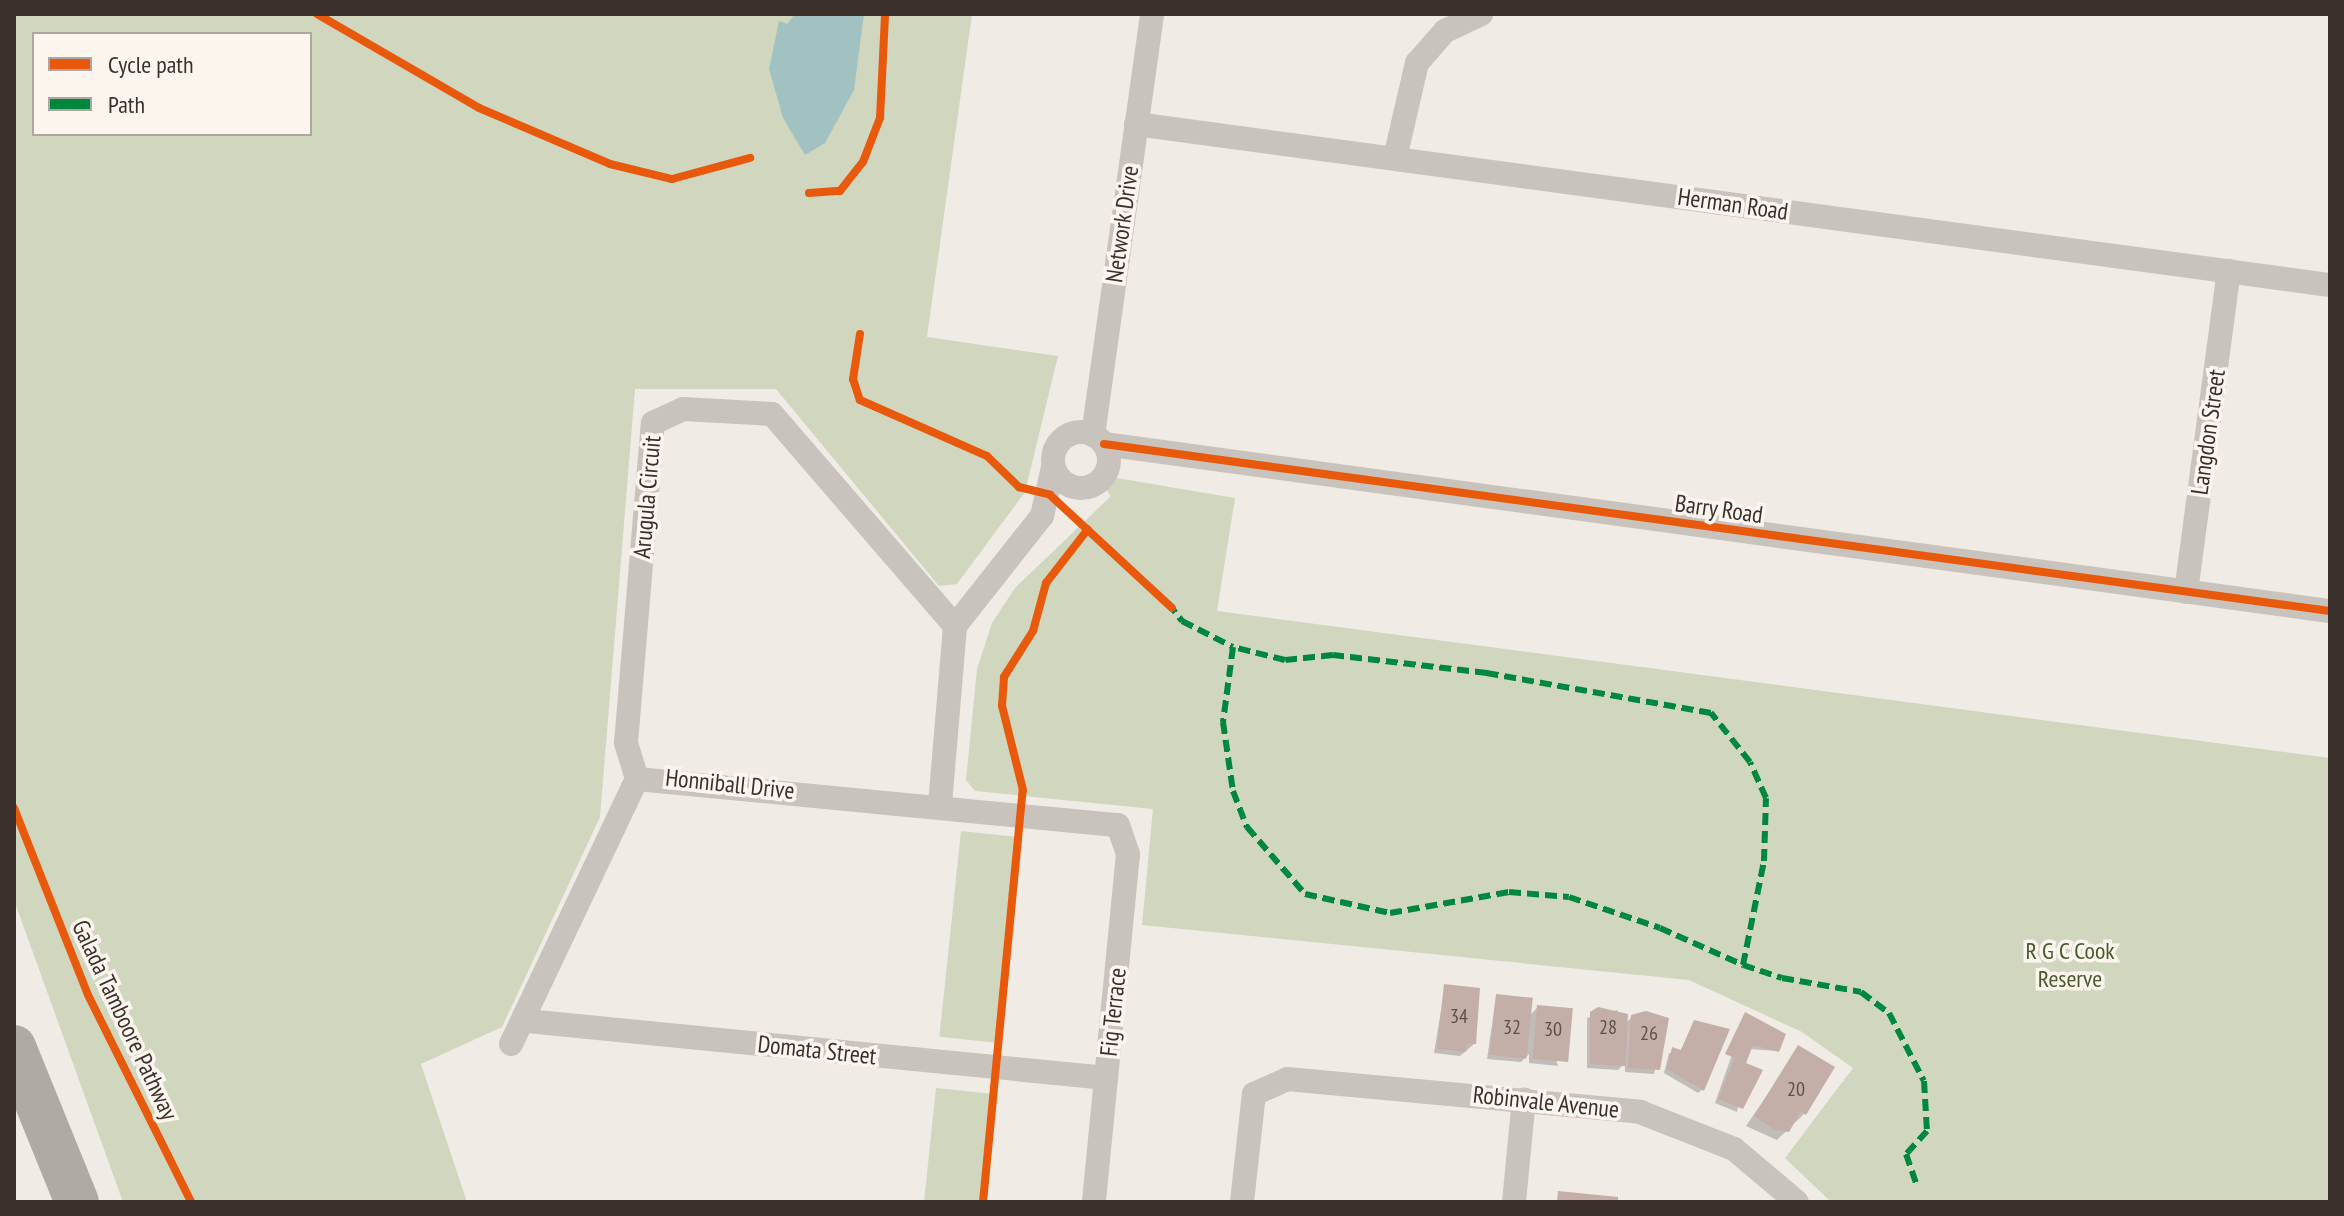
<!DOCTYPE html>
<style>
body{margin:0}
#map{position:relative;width:2344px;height:1216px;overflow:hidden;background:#f0ebe5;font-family:"PT Sans Narrow",sans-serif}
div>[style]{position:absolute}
.green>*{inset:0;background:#d1d6bf;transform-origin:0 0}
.water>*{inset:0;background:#a1c2c1}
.shadow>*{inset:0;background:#0003}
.building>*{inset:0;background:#c3afa7;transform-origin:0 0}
.minor>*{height:24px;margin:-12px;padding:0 12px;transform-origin:12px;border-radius:12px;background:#c9c3be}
.minor>.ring{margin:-12px;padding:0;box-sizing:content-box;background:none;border:24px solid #c9c3be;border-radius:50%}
.motorway>*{height:44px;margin:-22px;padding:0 22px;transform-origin:22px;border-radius:22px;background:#afaaa4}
.quiet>*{height:6px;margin-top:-3px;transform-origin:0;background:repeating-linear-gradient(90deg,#00873e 0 12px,transparent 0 18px)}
.cycleway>*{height:8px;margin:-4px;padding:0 4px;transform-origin:4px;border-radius:4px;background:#e8590c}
span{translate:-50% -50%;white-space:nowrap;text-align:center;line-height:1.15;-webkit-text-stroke:7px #fbf5ee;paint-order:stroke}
.number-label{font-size:20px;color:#5d504a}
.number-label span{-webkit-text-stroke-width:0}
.street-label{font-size:24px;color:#3b302b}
.park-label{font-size:24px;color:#4a5a2e}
.frame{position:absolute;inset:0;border:16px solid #3b302b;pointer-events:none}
.legend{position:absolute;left:32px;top:32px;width:280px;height:104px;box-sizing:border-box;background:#fbf5ee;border:2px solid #aea6a0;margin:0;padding:10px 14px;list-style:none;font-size:24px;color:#3b302b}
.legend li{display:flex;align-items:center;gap:16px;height:40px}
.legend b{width:40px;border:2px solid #aea6a0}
</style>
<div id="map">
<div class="green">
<div style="clip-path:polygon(evenodd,14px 14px,972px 14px,927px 337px,1058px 356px,1025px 492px,957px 584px,939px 586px,776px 389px,635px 389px,600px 817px,502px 1027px,421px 1064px,467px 1202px,123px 1202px,14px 900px,14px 14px,34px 34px,310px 34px,310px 134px,34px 134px,34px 34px)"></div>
<div style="clip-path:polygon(1093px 474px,1235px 498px,1217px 611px,2330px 758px,2330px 1202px,1831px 1202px,1785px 1158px,1853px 1068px,1802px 1032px,1689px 980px,1142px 925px,1153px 809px,975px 791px,966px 780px,977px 669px,992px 623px,1015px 588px,1111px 496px)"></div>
<div style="left:961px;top:831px;width:62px;height:207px;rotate:6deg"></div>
<div style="left:936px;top:1088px;width:62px;height:115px;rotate:6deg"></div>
</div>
<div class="water">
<div style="clip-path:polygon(795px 14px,864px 14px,854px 90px,825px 143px,805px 155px,783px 118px,769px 69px,779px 21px,787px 24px)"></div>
</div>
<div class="shadow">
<div style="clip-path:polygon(1445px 986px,1474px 1044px,1460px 1056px,1434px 1053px)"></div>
<div style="clip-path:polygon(1496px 997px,1530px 1015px,1538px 1007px,1558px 1066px,1529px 1063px,1529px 1054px,1521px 1062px,1487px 1059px)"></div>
<div style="clip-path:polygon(1617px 1010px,1625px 1024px,1632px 1017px,1667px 1019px,1654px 1074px,1625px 1072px,1625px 1063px,1618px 1070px,1587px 1068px,1587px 1018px)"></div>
<div style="clip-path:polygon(1746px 1015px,1778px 1051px,1749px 1049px,1737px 1112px,1715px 1103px)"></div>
<div style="clip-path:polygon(1695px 1022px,1703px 1089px,1698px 1093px,1664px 1073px,1669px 1053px,1680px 1052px)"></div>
<div style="clip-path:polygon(1799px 1048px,1805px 1113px,1777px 1140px,1746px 1126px)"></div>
</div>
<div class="building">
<div style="clip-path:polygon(1444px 984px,1480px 988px,1476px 1044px,1467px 1044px,1466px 1052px,1437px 1049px)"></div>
<div style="left:1496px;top:994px;width:37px;height:61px;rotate:6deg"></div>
<div style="left:1537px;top:1005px;width:36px;height:54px;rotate:5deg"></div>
<div style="clip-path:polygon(1598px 1007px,1628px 1014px,1625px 1066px,1590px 1064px,1590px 1012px)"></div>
<div style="clip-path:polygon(1646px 1011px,1669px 1018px,1660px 1070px,1628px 1068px,1631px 1015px)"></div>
<div style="clip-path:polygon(1745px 1012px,1786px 1034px,1779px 1052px,1753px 1045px,1746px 1063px,1763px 1070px,1743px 1109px,1718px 1099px,1735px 1058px,1725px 1054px)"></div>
<div style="clip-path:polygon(1694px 1020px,1730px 1029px,1704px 1091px,1667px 1069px,1672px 1047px,1681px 1050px)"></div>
<div style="clip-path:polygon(1798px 1045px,1835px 1067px,1806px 1115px,1801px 1111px,1789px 1132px,1775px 1130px,1754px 1116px)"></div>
<div style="clip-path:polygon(1558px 1191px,1618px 1197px,1618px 1202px,1557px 1202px)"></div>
</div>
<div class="minor">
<div style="left:1136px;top:124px;width:1205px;rotate:7.68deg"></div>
<div style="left:1395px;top:158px;width:98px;rotate:-77deg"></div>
<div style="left:1417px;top:63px;width:43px;rotate:-48.8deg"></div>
<div style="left:1445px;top:31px;width:40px;rotate:-25deg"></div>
<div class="ring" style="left:1053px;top:432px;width:32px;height:32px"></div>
<div style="left:1093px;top:435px;width:425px;rotate:-82deg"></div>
<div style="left:1104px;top:444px;width:1237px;rotate:7.76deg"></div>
<div style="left:2186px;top:592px;width:324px;rotate:-82.4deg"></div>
<div style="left:637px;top:779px;width:38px;rotate:-107deg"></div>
<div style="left:626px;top:743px;width:321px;rotate:-85.2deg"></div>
<div style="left:653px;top:423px;width:33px;rotate:-25deg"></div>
<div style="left:683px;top:409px;width:89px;rotate:3.2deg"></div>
<div style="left:772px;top:414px;width:280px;rotate:49.2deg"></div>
<div style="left:940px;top:805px;width:180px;rotate:-85.2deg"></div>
<div style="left:955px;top:626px;width:140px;rotate:-51.7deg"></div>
<div style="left:1042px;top:516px;width:50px;rotate:-77.3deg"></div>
<div style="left:527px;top:1021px;width:582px;rotate:5.62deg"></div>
<div style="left:511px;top:1044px;width:293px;rotate:-64.6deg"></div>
<div style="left:637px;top:779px;width:483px;rotate:5.5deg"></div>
<div style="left:1118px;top:825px;width:31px;rotate:71deg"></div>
<div style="left:1128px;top:854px;width:350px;rotate:95.6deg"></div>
<div style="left:1242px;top:1202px;width:109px;rotate:-83.7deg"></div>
<div style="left:1254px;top:1094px;width:36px;rotate:-24deg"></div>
<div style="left:1287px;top:1079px;width:355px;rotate:5.3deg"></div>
<div style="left:1640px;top:1112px;width:101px;rotate:21.5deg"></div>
<div style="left:1734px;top:1149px;width:82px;rotate:40.1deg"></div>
<div style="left:1514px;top:1202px;width:103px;rotate:-84.5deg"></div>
</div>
<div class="motorway">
<div style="left:14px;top:1047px;width:167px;rotate:67.9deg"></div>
</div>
<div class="quiet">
<div style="left:1168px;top:603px;width:23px;rotate:52deg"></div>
<div style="left:1182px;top:621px;width:57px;rotate:27deg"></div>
<div style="left:1743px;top:965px;width:106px;rotate:-78.6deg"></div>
<div style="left:1764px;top:861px;width:63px;rotate:-88.2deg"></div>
<div style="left:1766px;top:798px;width:39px;rotate:-114deg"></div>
<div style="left:1750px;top:762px;width:63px;rotate:-128.5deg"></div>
<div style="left:1711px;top:713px;width:228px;rotate:-169.9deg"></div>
<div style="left:1487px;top:673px;width:155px;rotate:-173.3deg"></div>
<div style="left:1333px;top:655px;width:48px;rotate:174.1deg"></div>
<div style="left:1285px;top:660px;width:54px;rotate:-166deg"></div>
<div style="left:1233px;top:647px;width:76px;rotate:97.6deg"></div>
<div style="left:1223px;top:722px;width:70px;rotate:81.8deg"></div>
<div style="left:1233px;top:791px;width:39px;rotate:69deg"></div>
<div style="left:1247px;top:827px;width:89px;rotate:49.1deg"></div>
<div style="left:1305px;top:894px;width:87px;rotate:12.6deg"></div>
<div style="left:1390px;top:913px;width:121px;rotate:-10deg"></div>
<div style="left:1509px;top:892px;width:60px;rotate:4.8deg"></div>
<div style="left:1569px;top:897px;width:96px;rotate:18.8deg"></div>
<div style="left:1660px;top:928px;width:91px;rotate:24deg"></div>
<div style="left:1743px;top:965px;width:41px;rotate:18.4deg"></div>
<div style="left:1782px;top:978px;width:80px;rotate:10deg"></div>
<div style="left:1861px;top:992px;width:35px;rotate:37deg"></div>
<div style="left:1889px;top:1013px;width:76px;rotate:62.8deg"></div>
<div style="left:1924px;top:1081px;width:50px;rotate:86.6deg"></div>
<div style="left:1927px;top:1131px;width:31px;rotate:132deg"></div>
<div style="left:1906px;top:1154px;width:31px;rotate:71deg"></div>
</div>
<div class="cycleway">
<div style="left:317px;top:14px;width:187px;rotate:30.1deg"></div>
<div style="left:479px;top:108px;width:142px;rotate:23.1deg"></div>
<div style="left:610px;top:164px;width:64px;rotate:13.6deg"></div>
<div style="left:672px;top:179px;width:81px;rotate:-15.1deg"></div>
<div style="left:809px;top:193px;width:31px;rotate:-4deg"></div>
<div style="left:840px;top:191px;width:37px;rotate:-52deg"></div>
<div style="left:863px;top:162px;width:47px;rotate:-68.9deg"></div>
<div style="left:880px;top:118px;width:104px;rotate:-87.2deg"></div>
<div style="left:860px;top:334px;width:46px;rotate:98.8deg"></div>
<div style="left:853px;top:379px;width:22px;rotate:72deg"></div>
<div style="left:860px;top:400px;width:139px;rotate:23.8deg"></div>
<div style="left:987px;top:456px;width:45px;rotate:44.1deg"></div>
<div style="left:1019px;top:487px;width:32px;rotate:14deg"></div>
<div style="left:1050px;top:495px;width:166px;rotate:42.8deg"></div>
<div style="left:1104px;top:444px;width:1237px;rotate:7.76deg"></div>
<div style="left:14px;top:808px;width:201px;rotate:68.4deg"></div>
<div style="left:88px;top:995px;width:231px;rotate:63.5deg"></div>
<div style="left:983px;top:1202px;width:414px;rotate:-84.5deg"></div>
<div style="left:1023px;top:790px;width:87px;rotate:-104deg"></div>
<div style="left:1002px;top:706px;width:29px;rotate:-86deg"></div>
<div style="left:1004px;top:677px;width:54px;rotate:-57.8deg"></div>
<div style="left:1033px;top:631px;width:50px;rotate:-74.8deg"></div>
<div style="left:1046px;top:583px;width:68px;rotate:-52.1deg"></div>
</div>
<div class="number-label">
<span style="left:1459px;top:1016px">34</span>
<span style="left:1512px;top:1027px">32</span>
<span style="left:1608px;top:1027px">28</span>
<span style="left:1553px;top:1029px">30</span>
<span style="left:1649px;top:1033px">26</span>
<span style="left:1796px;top:1089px">20</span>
</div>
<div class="street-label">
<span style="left:1733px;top:204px;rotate:8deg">Herman Road</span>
<span style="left:1122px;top:224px;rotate:-82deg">Network Drive</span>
<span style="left:2208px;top:432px;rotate:-82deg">Langdon Street</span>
<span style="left:647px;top:497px;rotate:-85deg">Arugula Circuit</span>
<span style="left:1719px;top:509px;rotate:8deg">Barry Road</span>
<span style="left:730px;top:784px;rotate:6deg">Honniball Drive</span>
<span style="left:1113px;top:1012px;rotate:-84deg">Fig Terrace</span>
<span style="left:125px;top:1020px;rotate:65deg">Galada Tamboore Pathway</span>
<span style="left:817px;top:1050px;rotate:6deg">Domata Street</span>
<span style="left:1546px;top:1102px;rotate:6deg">Robinvale Avenue</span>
</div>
<div class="park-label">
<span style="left:2070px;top:965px">R G C Cook<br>Reserve</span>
</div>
<div class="frame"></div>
<ul class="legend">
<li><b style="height:10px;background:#e8590c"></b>Cycle path</li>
<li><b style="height:10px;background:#00873e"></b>Path</li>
</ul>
</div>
